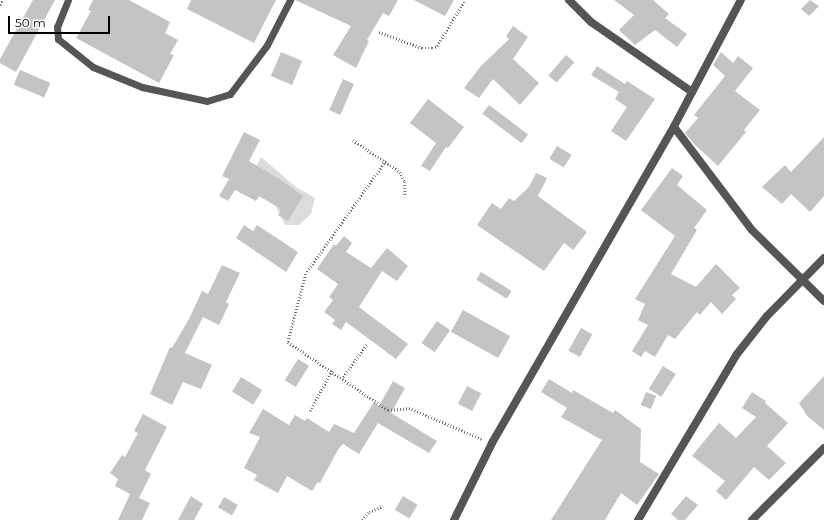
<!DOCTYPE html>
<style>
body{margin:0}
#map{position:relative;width:824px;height:520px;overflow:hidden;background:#fff;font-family:Montserrat,sans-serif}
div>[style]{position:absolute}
.green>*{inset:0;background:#dcdcdc}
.building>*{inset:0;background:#c4c4c4;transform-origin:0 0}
.path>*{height:2.5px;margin-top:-1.25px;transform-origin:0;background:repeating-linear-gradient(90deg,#777 0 1px,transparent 0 3px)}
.service>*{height:7px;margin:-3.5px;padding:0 3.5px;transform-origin:3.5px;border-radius:3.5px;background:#555}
.minor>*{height:8px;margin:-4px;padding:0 4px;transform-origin:4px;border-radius:4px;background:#555}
span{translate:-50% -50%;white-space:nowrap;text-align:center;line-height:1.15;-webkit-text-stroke:4px #fff;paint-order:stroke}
.scale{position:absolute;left:8px;top:16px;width:102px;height:18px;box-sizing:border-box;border:2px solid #000;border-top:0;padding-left:5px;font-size:12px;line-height:14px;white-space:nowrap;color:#000;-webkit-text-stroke:3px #fff;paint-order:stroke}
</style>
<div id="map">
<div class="green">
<div style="clip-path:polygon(261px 157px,296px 187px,315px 198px,311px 214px,299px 225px,285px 225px,275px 205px,246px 187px)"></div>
</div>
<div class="building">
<div style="clip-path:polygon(33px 0,55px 0,16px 72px,0 63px,0 59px)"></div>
<div style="clip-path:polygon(93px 0,129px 0,170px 22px,165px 33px,178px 40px,170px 54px,174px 55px,159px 83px,76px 38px,91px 11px,88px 10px)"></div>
<div style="clip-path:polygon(191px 0,276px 0,254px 43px,187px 9px)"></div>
<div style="clip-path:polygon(295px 0,398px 0,389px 16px,383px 13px,367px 40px,369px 41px,356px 68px,333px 55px,351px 26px)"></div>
<div style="clip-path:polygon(414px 0,454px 0,445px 16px)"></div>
<div style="clip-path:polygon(614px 0,653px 0,669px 14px,665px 18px,687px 34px,677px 47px,655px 30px,635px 45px,619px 30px,634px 15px)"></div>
<div style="clip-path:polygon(810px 0,819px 6px,809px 16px,801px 9px)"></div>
<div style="clip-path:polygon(513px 26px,528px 37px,513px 59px,539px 83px,520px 105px,493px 79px,479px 98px,464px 88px,481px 66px,509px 39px,506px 36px)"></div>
<div style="left:281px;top:52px;width:23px;height:26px;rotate:23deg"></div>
<div style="clip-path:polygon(721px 52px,733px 63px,738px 56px,753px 68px,735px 91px,760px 110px,744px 130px,746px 132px,718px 166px,694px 144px,685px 133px,698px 118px,694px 115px,725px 76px,713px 65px)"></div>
<div style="left:566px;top:55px;width:11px;height:27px;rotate:41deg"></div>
<div style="clip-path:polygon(597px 66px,625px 84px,627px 81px,655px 99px,626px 141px,611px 131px,627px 107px,615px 99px,619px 92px,591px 75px)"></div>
<div style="left:20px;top:70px;width:33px;height:16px;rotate:23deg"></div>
<div style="left:343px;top:79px;width:12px;height:34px;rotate:24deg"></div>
<div style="clip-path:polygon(428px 99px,464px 127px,448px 148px,446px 147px,430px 171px,421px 166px,436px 143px,410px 123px)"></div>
<div style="left:489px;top:105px;width:49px;height:11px;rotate:37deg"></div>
<div style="clip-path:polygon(244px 132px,260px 140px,249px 161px,281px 180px,303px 196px,288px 221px,278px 215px,281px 209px,259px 196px,256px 201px,235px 190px,228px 201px,219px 196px,229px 179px,222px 176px)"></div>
<div style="clip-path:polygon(824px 137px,824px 196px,810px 212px,791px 194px,782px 204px,762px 187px,785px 165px,791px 172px)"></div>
<div style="left:557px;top:146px;width:17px;height:15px;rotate:31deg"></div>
<div style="clip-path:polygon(672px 168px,683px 176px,677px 185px,707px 210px,694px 228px,697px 230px,671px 274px,696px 287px,716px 264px,740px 288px,732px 295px,736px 299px,722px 314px,711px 302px,700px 315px,697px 312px,675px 339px,668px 335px,655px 357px,645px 351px,641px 357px,632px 351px,648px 325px,638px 320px,645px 304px,635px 299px,675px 236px,641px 210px)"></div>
<div style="clip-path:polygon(536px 173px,547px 178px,538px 196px,587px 232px,573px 250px,564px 243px,544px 271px,477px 225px,492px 203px,501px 209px,509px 198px,514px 201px,529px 187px)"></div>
<div style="clip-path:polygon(244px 225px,253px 231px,257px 225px,298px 252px,286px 272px,236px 238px)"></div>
<div style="clip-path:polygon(344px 236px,352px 243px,346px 252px,371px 268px,387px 248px,408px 266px,397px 281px,382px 271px,359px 307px,408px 344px,396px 359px,346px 322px,341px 330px,332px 324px,335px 320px,324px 312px,333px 300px,329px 297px,338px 284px,317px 269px,334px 244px,336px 246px)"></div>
<div style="clip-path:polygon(222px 265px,240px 273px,226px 302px,229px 304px,219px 325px,203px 317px,185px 353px,212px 365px,201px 389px,183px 382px,172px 405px,150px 394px,170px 347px,172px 348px,189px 319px,202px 291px,208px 294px)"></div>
<div style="left:481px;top:272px;width:36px;height:9px;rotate:32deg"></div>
<div style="left:463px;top:310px;width:54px;height:25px;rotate:29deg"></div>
<div style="left:437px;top:321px;width:16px;height:27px;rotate:35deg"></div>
<div style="left:581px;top:328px;width:13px;height:26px;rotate:29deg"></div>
<div style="left:298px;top:359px;width:13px;height:25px;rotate:32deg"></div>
<div style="left:663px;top:366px;width:15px;height:27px;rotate:32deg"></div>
<div style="clip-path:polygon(824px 376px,824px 430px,807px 416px,799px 403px)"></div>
<div style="left:241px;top:377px;width:25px;height:17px;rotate:32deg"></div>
<div style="clip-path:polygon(549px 379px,572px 393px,573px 390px,613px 413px,615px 410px,641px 429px,640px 462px,659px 474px,637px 505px,621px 493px,605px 520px,551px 520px,602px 440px,561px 417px,567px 408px,541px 392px)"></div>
<div style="clip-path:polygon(393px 381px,405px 388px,391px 413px,437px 441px,429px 453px,378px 423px,359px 454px,343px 444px,339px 448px,320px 483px,318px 482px,312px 491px,287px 476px,278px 493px,254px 480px,257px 475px,244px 468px,260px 437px,249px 433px,263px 409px,289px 425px,295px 415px,305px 421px,307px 418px,329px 432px,334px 424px,354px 433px,374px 402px,379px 406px)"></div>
<div style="left:467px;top:386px;width:16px;height:20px;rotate:27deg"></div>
<div style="left:646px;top:392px;width:11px;height:14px;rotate:22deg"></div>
<div style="clip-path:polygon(752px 392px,766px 401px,765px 403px,788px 423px,767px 446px,786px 463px,769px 480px,754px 467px,726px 500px,716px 491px,725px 481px,692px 456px,719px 423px,736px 438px,756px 417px,742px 408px)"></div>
<div style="clip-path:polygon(143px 414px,167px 427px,145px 470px,151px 474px,139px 498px,150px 503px,142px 520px,118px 520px,130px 494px,115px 486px,118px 479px,110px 473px,122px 455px,125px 457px,138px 433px,134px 431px)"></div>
<div style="clip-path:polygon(191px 496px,203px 504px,194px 520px,178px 520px)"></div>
<div style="left:403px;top:496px;width:17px;height:16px;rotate:31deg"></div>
<div style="clip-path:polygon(686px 496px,698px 505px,685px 520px,678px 520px,671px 514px)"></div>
<div style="left:224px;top:497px;width:16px;height:12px;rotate:30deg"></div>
</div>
<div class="path">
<div style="left:0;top:5px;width:6px;rotate:-59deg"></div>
<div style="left:379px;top:32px;width:46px;rotate:20.4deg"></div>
<div style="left:422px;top:48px;width:10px"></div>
<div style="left:432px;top:48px;width:5px;rotate:-22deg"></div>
<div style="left:437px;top:46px;width:54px;rotate:-58.7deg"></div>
<div style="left:353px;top:140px;width:57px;rotate:34.2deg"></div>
<div style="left:400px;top:172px;width:11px;rotate:63deg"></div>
<div style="left:405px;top:182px;width:15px;rotate:90deg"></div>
<div style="left:386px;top:161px;width:138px;rotate:125.3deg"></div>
<div style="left:306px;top:274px;width:70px;rotate:104.8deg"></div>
<div style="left:288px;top:342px;width:121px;rotate:34.2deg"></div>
<div style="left:388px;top:410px;width:21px;rotate:-5deg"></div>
<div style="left:409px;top:408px;width:79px;rotate:23deg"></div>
<div style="left:343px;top:377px;width:41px;rotate:-54deg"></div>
<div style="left:310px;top:411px;width:47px;rotate:-61.8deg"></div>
<div style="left:362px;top:520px;width:11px;rotate:-49deg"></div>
<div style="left:369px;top:512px;width:15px;rotate:-23deg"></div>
</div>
<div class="service">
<div style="left:68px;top:0;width:29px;rotate:112deg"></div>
<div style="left:57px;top:27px;width:12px;rotate:85deg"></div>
<div style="left:58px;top:39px;width:45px;rotate:38.7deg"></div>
<div style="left:93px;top:67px;width:53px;rotate:22.2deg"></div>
<div style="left:142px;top:87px;width:66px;rotate:12.2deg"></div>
<div style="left:207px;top:101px;width:24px;rotate:-17deg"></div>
<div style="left:230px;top:94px;width:61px;rotate:-52.9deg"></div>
<div style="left:267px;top:45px;width:51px;rotate:-62.9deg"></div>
</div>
<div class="minor">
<div style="left:569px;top:0;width:31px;rotate:45deg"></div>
<div style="left:591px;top:22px;width:123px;rotate:34.7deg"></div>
<div style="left:674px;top:127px;width:129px;rotate:52.9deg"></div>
<div style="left:752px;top:230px;width:101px;rotate:44.6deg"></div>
<div style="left:454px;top:520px;width:86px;rotate:-63.7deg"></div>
<div style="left:492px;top:443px;width:359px;rotate:-60.1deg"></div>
<div style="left:671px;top:132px;width:149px;rotate:-62.1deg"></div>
<div style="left:638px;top:520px;width:193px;rotate:-59.2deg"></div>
<div style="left:737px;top:354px;width:48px;rotate:-51.7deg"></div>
<div style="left:767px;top:316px;width:81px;rotate:-45.5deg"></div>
<div style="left:752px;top:520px;width:102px;rotate:-45deg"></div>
</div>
<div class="scale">50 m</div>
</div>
